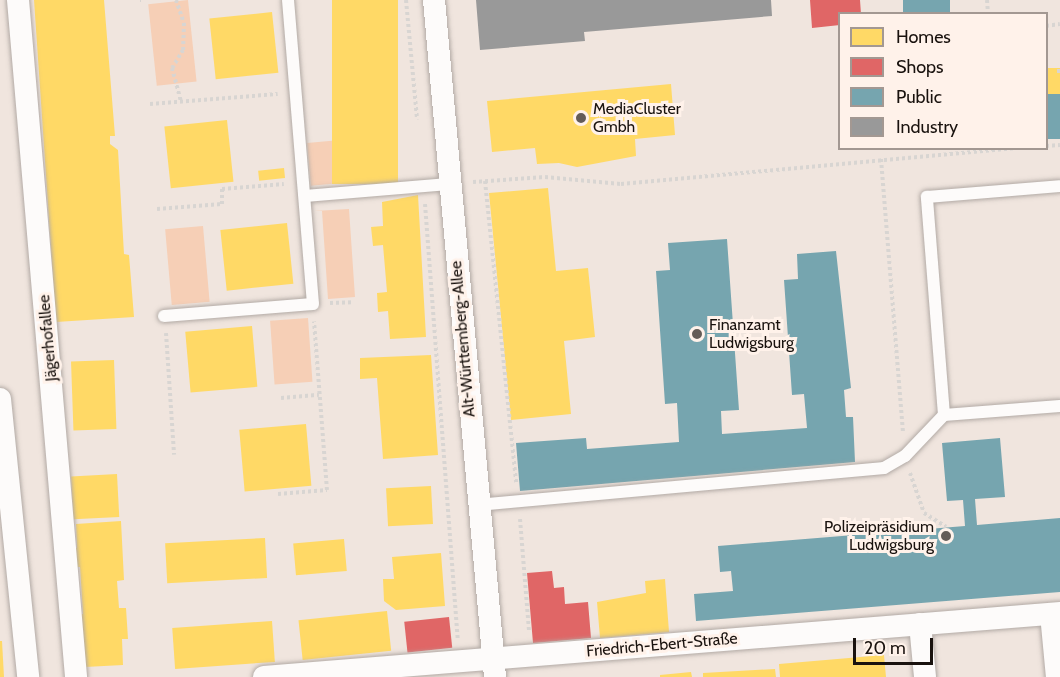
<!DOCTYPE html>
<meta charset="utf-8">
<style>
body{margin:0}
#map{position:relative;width:1060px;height:677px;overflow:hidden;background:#f0e5de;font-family:Cabin,sans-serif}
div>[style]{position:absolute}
.green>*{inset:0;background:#f6cfb6;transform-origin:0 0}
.homes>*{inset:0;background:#ffd966;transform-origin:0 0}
.shops>*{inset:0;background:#e06666;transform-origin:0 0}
.public>*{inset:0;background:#76a5af;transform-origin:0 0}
.industry>*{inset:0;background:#999}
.path>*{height:4px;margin-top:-2px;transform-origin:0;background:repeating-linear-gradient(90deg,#d8d5d2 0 3px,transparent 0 6px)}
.roads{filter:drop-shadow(0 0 2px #b2aaa5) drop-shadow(0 0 2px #b2aaa5)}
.service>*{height:12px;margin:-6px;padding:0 6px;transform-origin:6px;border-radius:6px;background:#fdfbfa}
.minor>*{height:22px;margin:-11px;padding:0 11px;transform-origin:11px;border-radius:11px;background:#fdfbfa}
.dots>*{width:16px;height:16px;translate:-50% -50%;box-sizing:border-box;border:3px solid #fff2ea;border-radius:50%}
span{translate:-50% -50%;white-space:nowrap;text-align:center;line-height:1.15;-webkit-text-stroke:6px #fff2ea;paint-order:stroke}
.poi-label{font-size:16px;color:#19120e}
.left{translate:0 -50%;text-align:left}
.right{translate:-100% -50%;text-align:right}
.street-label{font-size:16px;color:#19120e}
.legend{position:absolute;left:838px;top:12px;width:210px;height:138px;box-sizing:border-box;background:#fff2ea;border:2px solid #a39892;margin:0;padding:8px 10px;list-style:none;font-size:18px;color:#19120e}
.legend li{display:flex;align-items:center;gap:12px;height:30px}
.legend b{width:30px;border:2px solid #a39892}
.scale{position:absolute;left:853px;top:638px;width:80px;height:27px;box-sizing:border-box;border:3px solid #19120e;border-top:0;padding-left:8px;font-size:18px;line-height:21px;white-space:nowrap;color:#19120e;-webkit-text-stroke:4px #fff2ea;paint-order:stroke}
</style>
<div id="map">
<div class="green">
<div style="left:188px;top:0;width:82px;height:40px;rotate:84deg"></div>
<div style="left:340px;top:140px;width:43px;height:33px;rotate:85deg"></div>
<div style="clip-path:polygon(349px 209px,355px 297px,328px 299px,322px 211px,314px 211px)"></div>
<div style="left:203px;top:226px;width:76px;height:38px;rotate:85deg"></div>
<div style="left:308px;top:318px;width:64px;height:38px;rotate:86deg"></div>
</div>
<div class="homes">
<div style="clip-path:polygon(34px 0,104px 0,115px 136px,110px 136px,110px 144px,118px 150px,124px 254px,129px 255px,134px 317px,56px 322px)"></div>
<div style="left:332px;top:0;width:66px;height:184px"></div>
<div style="left:272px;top:12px;width:61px;height:63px;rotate:84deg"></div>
<div style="left:1060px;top:68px;width:26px;height:14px;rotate:90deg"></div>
<div style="clip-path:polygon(671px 84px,675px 135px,635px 139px,636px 156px,577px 167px,559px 163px,537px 164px,535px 148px,492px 152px,487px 101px)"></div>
<div style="left:227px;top:120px;width:62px;height:63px;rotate:84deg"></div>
<div style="left:284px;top:168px;width:10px;height:26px;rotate:84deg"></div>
<div style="clip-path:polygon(548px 188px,556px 271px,588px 268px,595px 337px,564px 341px,571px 414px,511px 420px,489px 193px)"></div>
<div style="clip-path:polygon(418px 195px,426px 337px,390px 339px,388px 311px,378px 312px,377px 293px,387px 292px,383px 245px,373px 246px,371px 227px,383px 226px,382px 202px)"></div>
<div style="left:287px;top:223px;width:61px;height:67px;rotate:84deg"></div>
<div style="left:252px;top:326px;width:61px;height:67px;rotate:85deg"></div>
<div style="clip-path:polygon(431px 355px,438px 455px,383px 459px,377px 378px,360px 379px,360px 358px)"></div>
<div style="left:114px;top:360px;width:69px;height:43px;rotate:88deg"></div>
<div style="left:306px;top:424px;width:62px;height:67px;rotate:85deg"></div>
<div style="left:117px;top:474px;width:43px;height:46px;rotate:87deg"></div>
<div style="left:431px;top:486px;width:38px;height:45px;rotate:87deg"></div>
<div style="clip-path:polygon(121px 521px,124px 580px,117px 581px,119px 608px,126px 608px,128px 639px,122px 639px,123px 665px,85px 667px,76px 615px,83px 614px,80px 567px,71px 567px,70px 548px,77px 548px,76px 524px)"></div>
<div style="left:265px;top:538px;width:40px;height:100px;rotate:87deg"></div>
<div style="left:344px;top:539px;width:32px;height:51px;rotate:85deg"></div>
<div style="clip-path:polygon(441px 553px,445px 606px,396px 610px,384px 601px,383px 579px,394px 579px,392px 557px)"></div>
<div style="clip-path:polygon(665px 579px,669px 632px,600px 638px,597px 602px,646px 593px,645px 581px)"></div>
<div style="left:387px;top:611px;width:40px;height:89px;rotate:84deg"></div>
<div style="left:272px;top:621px;width:41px;height:100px;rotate:86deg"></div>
<div style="clip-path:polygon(0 641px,2px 641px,4px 677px,0 677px)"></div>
<div style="clip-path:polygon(884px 655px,886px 677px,780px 677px,779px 664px)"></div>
<div style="clip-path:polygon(775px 669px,776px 677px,703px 677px,703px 673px)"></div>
<div style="clip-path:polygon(691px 672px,692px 677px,660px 677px,660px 675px)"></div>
</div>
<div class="shops">
<div style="clip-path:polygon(810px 0,860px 0,861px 14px,840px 14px,840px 25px,812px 28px)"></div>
<div style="clip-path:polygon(552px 571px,554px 588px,564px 587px,565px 604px,588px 602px,591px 638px,533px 643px,527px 573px)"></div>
<div style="left:449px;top:617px;width:31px;height:45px;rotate:84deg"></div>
</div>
<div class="public">
<div style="left:903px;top:0;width:47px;height:14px"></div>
<div style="left:1060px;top:94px;width:45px;height:14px;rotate:90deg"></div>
<div style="clip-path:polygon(727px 239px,739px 410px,721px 411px,722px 434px,807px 428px,804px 394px,792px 395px,784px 280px,798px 279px,797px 254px,836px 251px,851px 388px,844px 390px,846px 417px,853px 417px,855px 462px,520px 491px,516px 443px,586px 438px,587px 449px,679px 442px,677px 403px,665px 404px,656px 271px,670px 270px,668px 243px)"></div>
<div style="clip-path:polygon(1000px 438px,1005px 497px,975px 499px,977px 525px,1060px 518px,1060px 592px,696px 621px,694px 594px,733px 591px,731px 571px,720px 572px,718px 546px,965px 526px,963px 500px,947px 501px,942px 443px)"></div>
</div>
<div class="industry">
<div style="clip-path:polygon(476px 0,771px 0,772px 16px,584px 32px,585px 41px,480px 50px)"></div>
</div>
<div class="path">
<div style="left:140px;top:0;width:1px"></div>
<div style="left:176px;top:0;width:24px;rotate:71deg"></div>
<div style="left:184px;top:23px;width:27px;rotate:92deg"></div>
<div style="left:183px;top:50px;width:21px;rotate:121deg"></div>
<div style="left:172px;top:68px;width:34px;rotate:75deg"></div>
<div style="left:406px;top:0;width:120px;rotate:84.7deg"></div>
<div style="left:987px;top:0;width:14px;rotate:86deg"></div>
<div style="left:1046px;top:26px;width:14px;rotate:-8deg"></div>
<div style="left:1057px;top:71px;width:3px"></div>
<div style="left:150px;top:104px;width:128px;rotate:-4.5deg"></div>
<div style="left:1046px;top:146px;width:14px;rotate:-4deg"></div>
<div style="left:881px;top:159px;width:273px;rotate:85.4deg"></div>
<div style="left:485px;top:181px;width:303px;rotate:84.1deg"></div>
<div style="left:473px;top:182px;width:72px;rotate:-4deg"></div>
<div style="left:545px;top:177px;width:76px;rotate:5.3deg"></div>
<div style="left:621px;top:184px;width:394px;rotate:-5.2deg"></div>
<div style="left:425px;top:204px;width:436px;rotate:85.7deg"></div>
<div style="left:157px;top:209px;width:65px;rotate:-4.4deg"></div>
<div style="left:222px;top:204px;width:15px;rotate:-90deg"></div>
<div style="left:222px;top:189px;width:62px;rotate:-4.6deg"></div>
<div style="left:330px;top:303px;width:23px;rotate:-2deg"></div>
<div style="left:166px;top:333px;width:122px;rotate:86.2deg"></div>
<div style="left:281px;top:398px;width:38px;rotate:-5deg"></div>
<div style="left:910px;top:473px;width:42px;rotate:70.7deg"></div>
<div style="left:924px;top:513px;width:26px;rotate:32deg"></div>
<div style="left:278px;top:494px;width:49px;rotate:-4.7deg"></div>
<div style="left:327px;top:490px;width:169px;rotate:-94.4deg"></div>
<div style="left:520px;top:519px;width:112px;rotate:85.4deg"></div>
</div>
<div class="roads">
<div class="service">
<div style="left:305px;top:196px;width:144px;rotate:-4.8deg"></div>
<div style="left:164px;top:316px;width:149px;rotate:-4.6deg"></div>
<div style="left:313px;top:304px;width:305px;rotate:-94.7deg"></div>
<div style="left:944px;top:415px;width:219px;rotate:-94.5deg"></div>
<div style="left:927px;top:197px;width:133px;rotate:-4.7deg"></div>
<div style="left:477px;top:505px;width:409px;rotate:-5.2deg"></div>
<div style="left:884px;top:468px;width:24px;rotate:-30deg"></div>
<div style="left:905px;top:456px;width:57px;rotate:-46.4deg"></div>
<div style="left:944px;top:415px;width:116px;rotate:-4.4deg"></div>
</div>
<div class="minor">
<div style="left:18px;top:0;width:679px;rotate:85.1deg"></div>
<div style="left:434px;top:0;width:680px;rotate:84.85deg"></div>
<div style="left:0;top:399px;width:279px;rotate:84.2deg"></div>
<div style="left:1051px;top:614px;width:63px;rotate:84.6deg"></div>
<div style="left:920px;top:624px;width:53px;rotate:84.6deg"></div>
<div style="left:264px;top:677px;width:799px;rotate:-4.6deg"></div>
</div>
</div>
<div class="dots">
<div style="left:581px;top:118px;background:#645c57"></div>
<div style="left:697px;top:334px;background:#645c57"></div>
<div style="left:946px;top:536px;background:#645c57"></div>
</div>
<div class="poi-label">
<span class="left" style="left:593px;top:118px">MediaCluster<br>Gmbh</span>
<span class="left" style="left:709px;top:334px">Finanzamt<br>Ludwigsburg</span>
<span class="right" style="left:934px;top:536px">Polizeipräsidium<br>Ludwigsburg</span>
</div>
<div class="street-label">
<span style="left:48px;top:338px;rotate:-95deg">Jägerhofallee</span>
<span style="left:463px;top:339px;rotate:-95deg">Alt-Württemberg-Allee</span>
<span style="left:662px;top:645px;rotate:-5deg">Friedrich-Ebert-Straße</span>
</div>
<ul class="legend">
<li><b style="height:16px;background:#ffd966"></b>Homes</li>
<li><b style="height:16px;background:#e06666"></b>Shops</li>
<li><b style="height:16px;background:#76a5af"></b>Public</li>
<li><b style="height:16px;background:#999"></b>Industry</li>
</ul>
<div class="scale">20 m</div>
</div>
